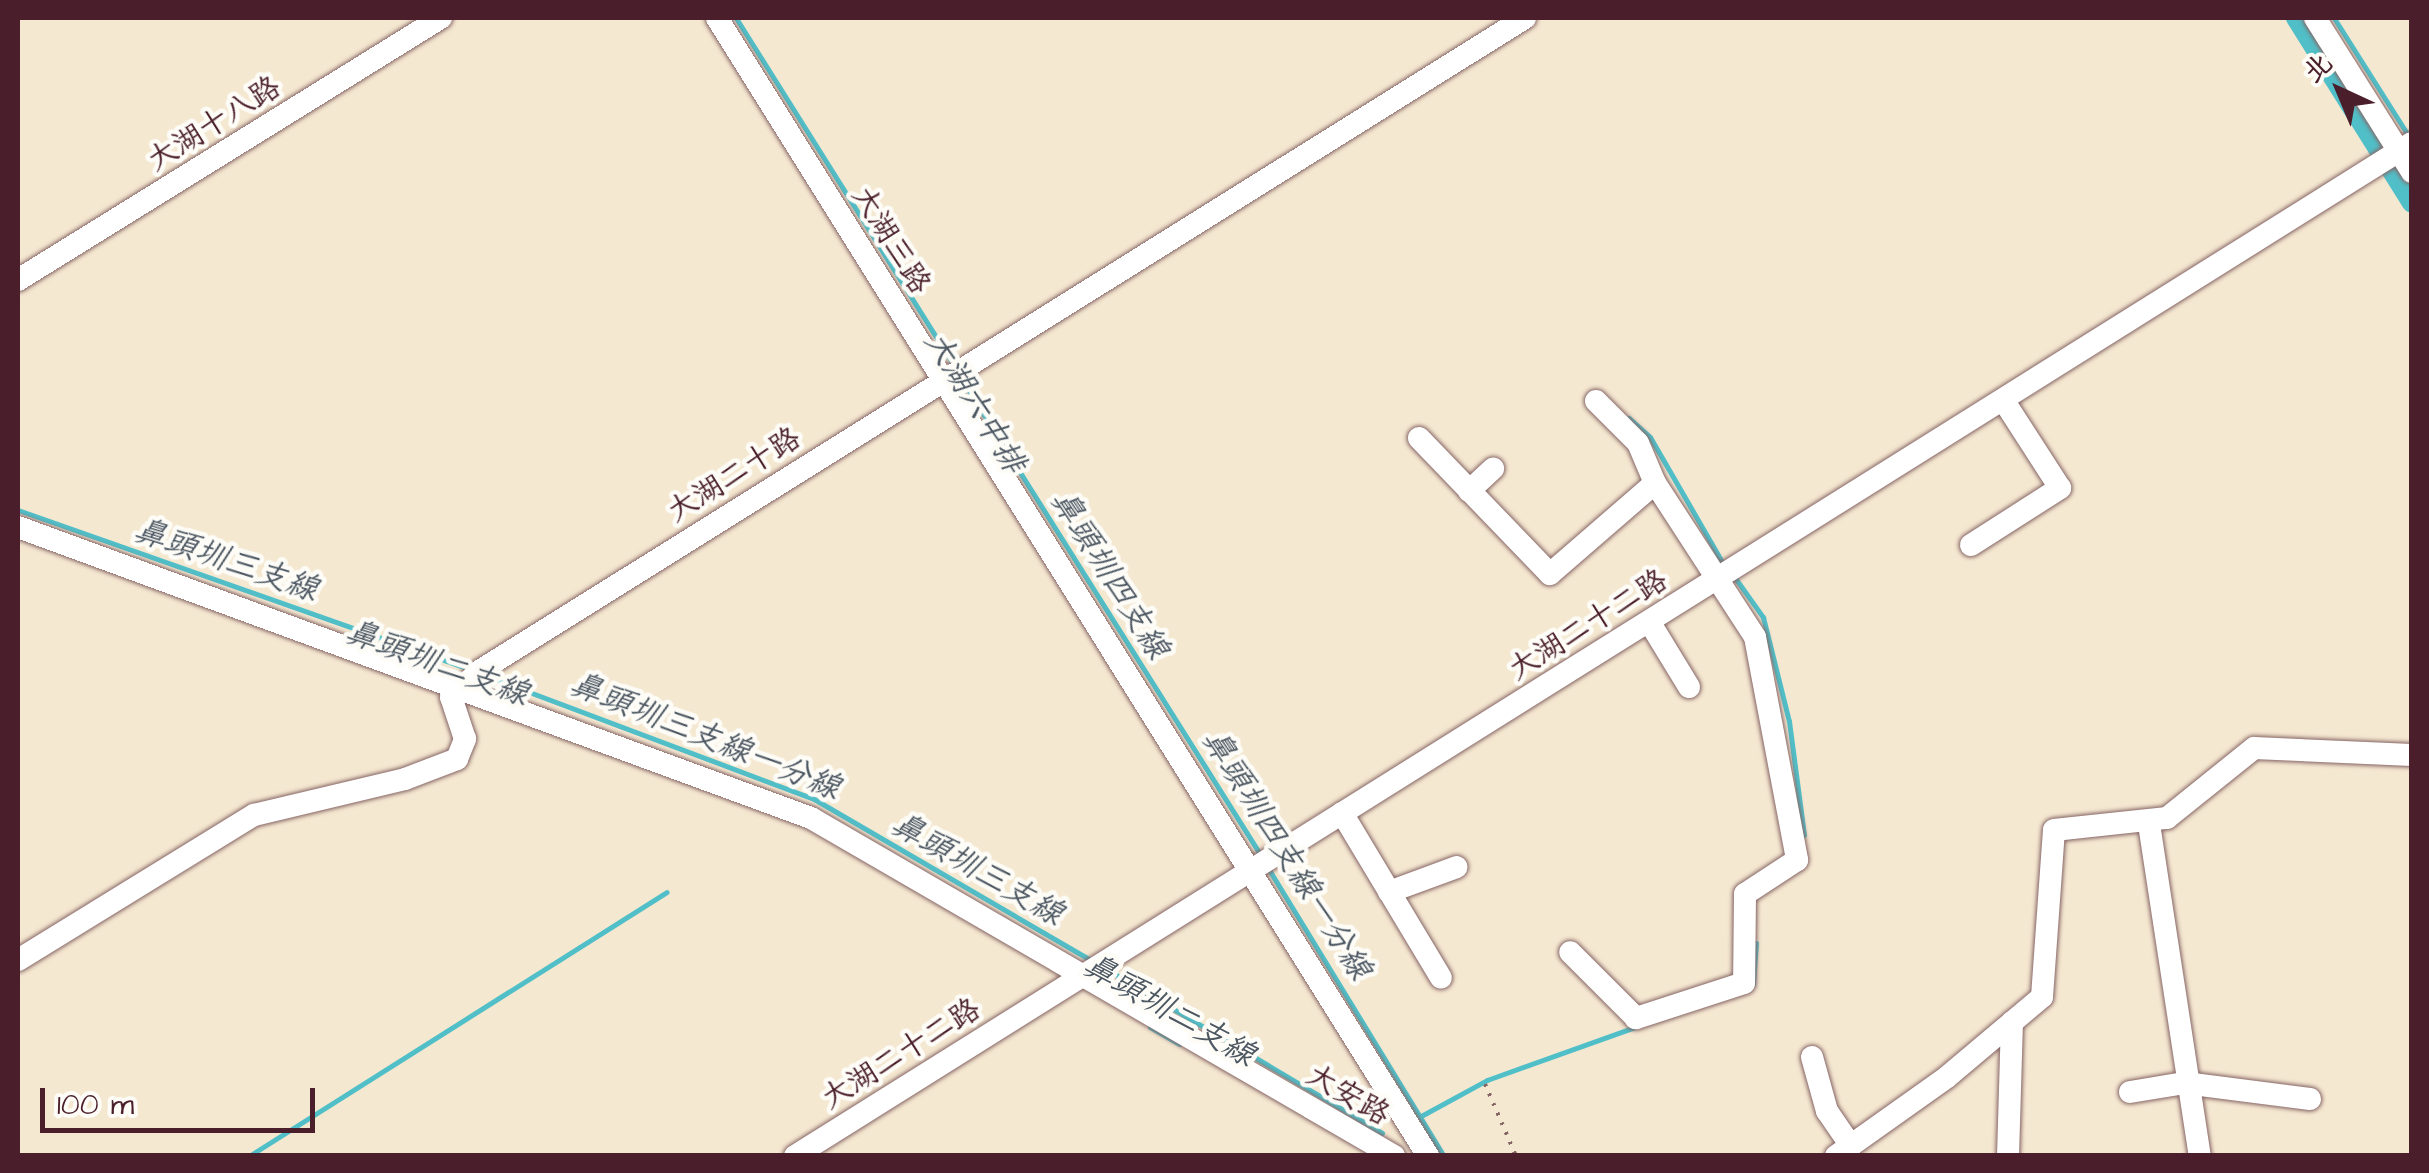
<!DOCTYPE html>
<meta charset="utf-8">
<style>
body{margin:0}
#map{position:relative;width:2429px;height:1173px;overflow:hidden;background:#f5e8d1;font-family:"Architects Daughter","LXGW WenKai TC",sans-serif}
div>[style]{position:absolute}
.stream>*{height:5px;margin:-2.5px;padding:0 2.5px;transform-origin:2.5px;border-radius:2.5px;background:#51bfc8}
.canal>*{height:20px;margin:-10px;padding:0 10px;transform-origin:10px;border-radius:10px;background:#51bfc8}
.path>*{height:4px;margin-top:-2px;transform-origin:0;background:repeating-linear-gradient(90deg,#866565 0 2.5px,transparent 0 10.5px)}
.roads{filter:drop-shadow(0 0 2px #866565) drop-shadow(0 0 2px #866565)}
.minor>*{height:22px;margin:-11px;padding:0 11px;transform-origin:11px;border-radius:11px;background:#fff}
span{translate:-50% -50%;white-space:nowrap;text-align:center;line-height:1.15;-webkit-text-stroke:9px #fdfcf7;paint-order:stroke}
.street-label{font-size:30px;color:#4a1f2b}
.water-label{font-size:32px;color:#4c5762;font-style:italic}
.frame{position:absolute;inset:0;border:20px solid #4a1f2b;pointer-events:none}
.north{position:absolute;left:2289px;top:40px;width:100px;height:100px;-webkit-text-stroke:8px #fdfcf7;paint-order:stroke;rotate:316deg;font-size:28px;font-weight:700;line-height:40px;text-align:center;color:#4a1f2b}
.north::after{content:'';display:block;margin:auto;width:35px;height:45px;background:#4a1f2b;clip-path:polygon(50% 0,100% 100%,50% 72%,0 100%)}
.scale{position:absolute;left:40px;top:1088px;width:275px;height:45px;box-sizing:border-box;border:5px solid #4a1f2b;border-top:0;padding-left:12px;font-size:30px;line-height:35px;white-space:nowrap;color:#4a1f2b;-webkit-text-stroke:8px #fdfcf7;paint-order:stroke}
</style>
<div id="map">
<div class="stream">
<div style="left:736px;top:18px;width:412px;rotate:57.9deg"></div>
<div style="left:2334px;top:18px;width:142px;rotate:57.7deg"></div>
<div style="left:960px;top:377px;width:563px;rotate:57.83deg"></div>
<div style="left:1629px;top:418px;width:28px;rotate:42deg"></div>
<div style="left:1650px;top:437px;width:150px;rotate:60deg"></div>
<div style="left:18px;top:510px;width:478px;rotate:19.4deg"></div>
<div style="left:1733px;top:575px;width:52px;rotate:54.5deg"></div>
<div style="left:1763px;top:617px;width:107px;rotate:76deg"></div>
<div style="left:1789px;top:721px;width:115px;rotate:82.5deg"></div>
<div style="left:484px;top:675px;width:353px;rotate:20.6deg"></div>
<div style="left:814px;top:799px;width:322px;rotate:30.2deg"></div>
<div style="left:1268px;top:868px;width:338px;rotate:58.6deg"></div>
<div style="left:1106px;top:969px;width:321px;rotate:30.7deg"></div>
<div style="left:1753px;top:984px;width:41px;rotate:-85.8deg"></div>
<div style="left:1150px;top:1027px;width:34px;rotate:30deg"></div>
<div style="left:1421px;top:1116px;width:75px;rotate:-28.6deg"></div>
<div style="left:1487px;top:1080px;width:157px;rotate:-19.7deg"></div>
<div style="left:249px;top:1156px;width:494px;rotate:-32.3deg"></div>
</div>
<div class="canal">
<div style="left:2296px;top:18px;width:218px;rotate:57.9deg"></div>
</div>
<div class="path">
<div style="left:1485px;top:1084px;width:78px;rotate:66.7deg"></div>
</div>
<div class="roads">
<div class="minor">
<div style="left:717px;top:18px;width:1342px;rotate:58deg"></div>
<div style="left:2315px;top:18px;width:182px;rotate:57.8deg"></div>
<div style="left:18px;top:280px;width:498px;rotate:-31.8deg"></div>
<div style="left:1596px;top:401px;width:59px;rotate:45deg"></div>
<div style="left:1638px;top:443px;width:43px;rotate:67deg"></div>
<div style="left:1419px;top:438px;width:189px;rotate:46.1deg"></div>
<div style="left:1550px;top:574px;width:139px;rotate:-40.9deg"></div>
<div style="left:1655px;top:483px;width:184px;rotate:57deg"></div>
<div style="left:1755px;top:637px;width:227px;rotate:79.3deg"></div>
<div style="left:1797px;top:860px;width:62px;rotate:146.8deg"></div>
<div style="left:1745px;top:894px;width:89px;rotate:90.6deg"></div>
<div style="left:1744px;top:983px;width:114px;rotate:162deg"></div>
<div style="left:1636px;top:1018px;width:93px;rotate:-135deg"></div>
<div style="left:1469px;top:491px;width:33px;rotate:-43deg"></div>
<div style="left:18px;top:527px;width:845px;rotate:20.15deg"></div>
<div style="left:811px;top:818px;width:674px;rotate:30.1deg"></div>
<div style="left:1971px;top:545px;width:106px;rotate:-32.6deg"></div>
<div style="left:2060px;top:488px;width:103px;rotate:-122.8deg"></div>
<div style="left:1650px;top:623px;width:75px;rotate:58.6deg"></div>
<div style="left:1342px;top:813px;width:192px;rotate:59deg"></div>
<div style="left:2149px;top:824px;width:336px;rotate:81.3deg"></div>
<div style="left:1389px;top:892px;width:72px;rotate:-20.2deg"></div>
<div style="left:18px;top:960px;width:277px;rotate:-31.6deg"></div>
<div style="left:254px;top:815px;width:155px;rotate:-13.4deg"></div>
<div style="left:405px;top:779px;width:56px;rotate:-21deg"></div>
<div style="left:457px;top:759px;width:22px;rotate:-68deg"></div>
<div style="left:465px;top:739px;width:44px;rotate:-108.4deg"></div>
<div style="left:451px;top:697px;width:40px;rotate:-42deg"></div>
<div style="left:481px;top:670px;width:1231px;rotate:-31.99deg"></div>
<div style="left:1812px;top:1057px;width:56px;rotate:74.5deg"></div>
<div style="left:1827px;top:1111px;width:42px;rotate:55.6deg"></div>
<div style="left:2130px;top:1092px;width:56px;rotate:-9.3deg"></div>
<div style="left:2185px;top:1083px;width:126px;rotate:7.3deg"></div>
<div style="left:795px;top:1156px;width:1908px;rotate:-32.07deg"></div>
<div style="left:1836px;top:1156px;width:136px;rotate:-35.4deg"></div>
<div style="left:1947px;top:1077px;width:124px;rotate:-40.1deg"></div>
<div style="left:2042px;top:997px;width:167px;rotate:-85.9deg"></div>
<div style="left:2054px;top:830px;width:114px;rotate:-6.1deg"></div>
<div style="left:2167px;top:818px;width:112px;rotate:-38.8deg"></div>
<div style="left:2254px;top:748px;width:158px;rotate:2.5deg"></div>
<div style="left:2008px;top:1156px;width:134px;rotate:-88.3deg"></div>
</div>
</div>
<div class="street-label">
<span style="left:214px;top:124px;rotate:-32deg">大湖十八路</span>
<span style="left:891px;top:240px;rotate:58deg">大湖三路</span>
<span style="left:734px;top:475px;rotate:-32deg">大湖二十路</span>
<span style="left:1588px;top:625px;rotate:-32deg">大湖二十二路</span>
<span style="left:901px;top:1054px;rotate:-32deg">大湖二十二路</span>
<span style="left:1348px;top:1095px;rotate:30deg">大安路</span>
</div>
<div class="water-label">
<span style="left:974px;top:403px;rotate:58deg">大湖六中排</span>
<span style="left:226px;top:561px;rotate:19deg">鼻頭圳三支線</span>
<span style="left:1109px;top:575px;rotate:58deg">鼻頭圳四支線</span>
<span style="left:437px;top:664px;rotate:20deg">鼻頭圳二支線</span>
<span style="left:705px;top:737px;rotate:22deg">鼻頭圳三支線一分線</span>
<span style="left:1286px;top:855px;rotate:58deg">鼻頭圳四支線一分線</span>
<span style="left:977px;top:870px;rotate:30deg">鼻頭圳三支線</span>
<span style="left:1169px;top:1011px;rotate:30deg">鼻頭圳二支線</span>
</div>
<div class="frame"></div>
<div class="north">北</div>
<div class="scale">100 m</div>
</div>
